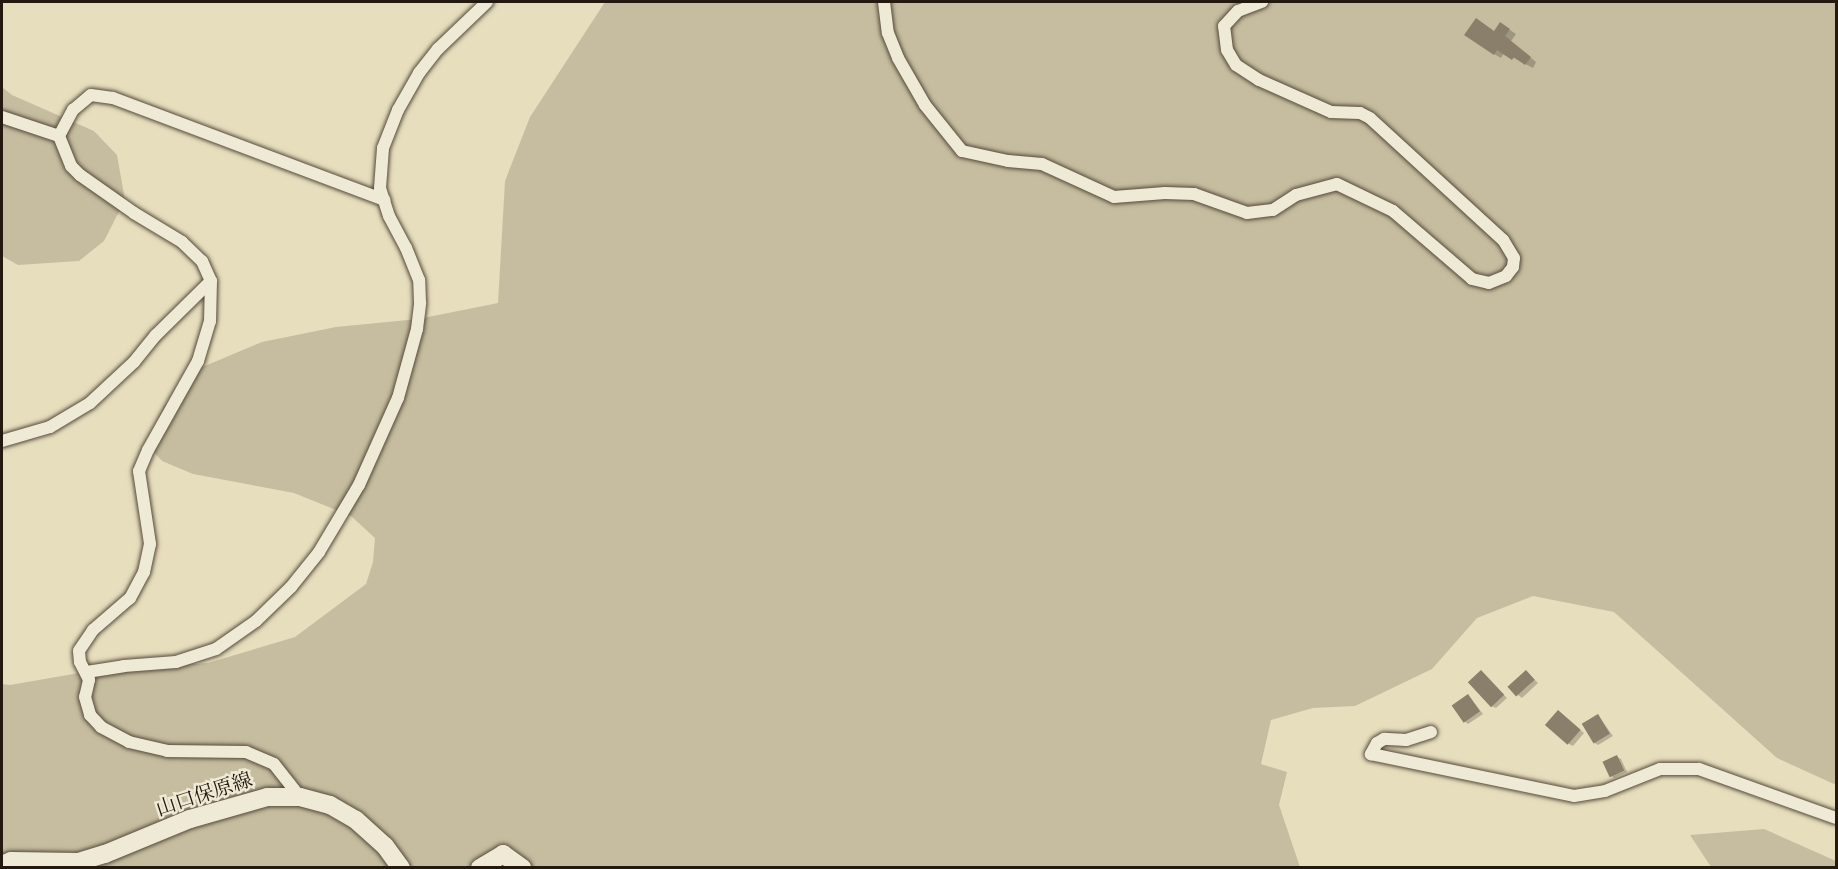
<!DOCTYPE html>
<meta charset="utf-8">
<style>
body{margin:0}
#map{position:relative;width:1838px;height:869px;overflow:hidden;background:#e7debe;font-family:"IM FELL French Canon","Noto Serif JP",serif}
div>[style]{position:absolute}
.green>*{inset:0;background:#c6bda0}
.shadow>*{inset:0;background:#0003}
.building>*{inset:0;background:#897f6a;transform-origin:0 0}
.roads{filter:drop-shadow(0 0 2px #554a3a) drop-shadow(0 0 2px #554a3a)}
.minor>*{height:12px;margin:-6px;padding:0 6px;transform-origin:6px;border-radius:6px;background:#efead5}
.secondary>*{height:18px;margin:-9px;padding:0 9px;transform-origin:9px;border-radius:9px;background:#efead5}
span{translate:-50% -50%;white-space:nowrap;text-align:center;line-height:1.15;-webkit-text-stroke:5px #efead5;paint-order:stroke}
.street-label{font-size:20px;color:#24190e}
.frame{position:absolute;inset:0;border:3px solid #24190e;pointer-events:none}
</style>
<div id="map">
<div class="green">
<div style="clip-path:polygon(605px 2px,1836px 2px,1836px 785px,1777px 758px,1614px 612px,1533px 596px,1477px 618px,1432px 669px,1355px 706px,1313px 708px,1271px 720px,1261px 764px,1287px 772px,1279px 805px,1300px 867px,2px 867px,2px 684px,10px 685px,96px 670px,208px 663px,295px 637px,366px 584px,373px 562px,375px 538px,351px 516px,294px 493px,193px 474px,162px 461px,149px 447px,154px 429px,164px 406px,200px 368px,262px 342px,336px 327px,418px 319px,498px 303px,505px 181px,530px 117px)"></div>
<div style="clip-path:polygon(2px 87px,12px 95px,94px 131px,117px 155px,125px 200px,104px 241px,79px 261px,18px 265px,2px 256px)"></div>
<div style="clip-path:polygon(1764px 829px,1836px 861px,1836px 867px,1711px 867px,1690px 835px)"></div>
</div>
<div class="shadow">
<div style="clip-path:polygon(1507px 28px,1516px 34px,1511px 41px,1536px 62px,1533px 68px,1504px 53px,1501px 58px,1494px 54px,1495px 33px)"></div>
<div style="clip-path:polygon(1526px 671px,1538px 683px,1522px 698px,1518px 695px)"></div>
<div style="clip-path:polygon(1481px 672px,1507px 698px,1496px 708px,1491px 706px)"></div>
<div style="clip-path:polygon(1468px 695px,1483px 714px,1468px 724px,1464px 721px)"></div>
<div style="clip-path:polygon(1558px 712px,1584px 733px,1573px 746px,1569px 744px)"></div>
<div style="clip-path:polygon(1598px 715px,1613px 736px,1598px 745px,1593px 742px)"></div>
<div style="clip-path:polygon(1617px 757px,1621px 759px,1627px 772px,1614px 778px,1610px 775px)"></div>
</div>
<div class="building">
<div style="clip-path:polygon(1476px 18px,1494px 31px,1500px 22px,1510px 29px,1505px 36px,1531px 57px,1525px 65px,1514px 57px,1512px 60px,1497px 50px,1494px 55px,1464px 35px)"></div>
<div style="left:1481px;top:670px;width:34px;height:18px;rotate:47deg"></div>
<div style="left:1526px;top:670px;width:13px;height:25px;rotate:48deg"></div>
<div style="left:1468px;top:694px;width:21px;height:20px;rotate:55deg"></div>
<div style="left:1558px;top:710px;width:30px;height:20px;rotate:41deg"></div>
<div style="left:1598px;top:714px;width:23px;height:19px;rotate:59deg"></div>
<div style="left:1617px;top:755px;width:17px;height:16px;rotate:65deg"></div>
</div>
<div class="roads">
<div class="minor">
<div style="left:884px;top:2px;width:31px;rotate:83deg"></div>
<div style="left:888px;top:33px;width:27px;rotate:68deg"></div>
<div style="left:898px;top:58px;width:54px;rotate:60.1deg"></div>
<div style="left:925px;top:105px;width:59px;rotate:51.2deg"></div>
<div style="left:962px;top:151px;width:47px;rotate:12.3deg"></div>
<div style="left:1008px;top:161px;width:34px;rotate:5deg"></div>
<div style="left:1042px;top:164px;width:79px;rotate:24.6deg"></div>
<div style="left:1114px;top:197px;width:51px;rotate:-4.5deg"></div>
<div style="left:1165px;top:193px;width:29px;rotate:2deg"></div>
<div style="left:1194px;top:194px;width:56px;rotate:19.7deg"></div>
<div style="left:1247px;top:213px;width:26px;rotate:-7deg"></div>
<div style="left:1273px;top:210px;width:27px;rotate:-33deg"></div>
<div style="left:1296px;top:195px;width:42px;rotate:-15deg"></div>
<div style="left:1337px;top:184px;width:62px;rotate:25.7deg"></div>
<div style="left:1393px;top:211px;width:104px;rotate:40.7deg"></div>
<div style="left:1472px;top:279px;width:17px;rotate:13deg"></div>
<div style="left:1489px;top:283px;width:18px;rotate:-22deg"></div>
<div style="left:1506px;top:276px;width:11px;rotate:-52deg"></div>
<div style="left:1513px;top:267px;width:9px;rotate:-84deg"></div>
<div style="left:1514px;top:258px;width:21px;rotate:-121deg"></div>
<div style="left:1503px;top:240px;width:180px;rotate:-137.5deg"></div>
<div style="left:1370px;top:118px;width:11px;rotate:-153deg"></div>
<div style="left:1360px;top:113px;width:29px;rotate:-178deg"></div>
<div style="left:1331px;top:112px;width:79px;rotate:-156deg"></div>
<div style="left:1259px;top:80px;width:27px;rotate:-147deg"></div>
<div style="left:1236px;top:65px;width:17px;rotate:-121deg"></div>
<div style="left:1227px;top:50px;width:24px;rotate:-97deg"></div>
<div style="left:1224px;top:26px;width:21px;rotate:-47deg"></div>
<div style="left:1238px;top:11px;width:26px;rotate:-21deg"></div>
<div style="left:2px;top:117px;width:60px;rotate:18.4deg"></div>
<div style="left:59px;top:136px;width:32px;rotate:68deg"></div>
<div style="left:71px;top:166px;width:13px;rotate:45deg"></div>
<div style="left:80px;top:175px;width:66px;rotate:35.1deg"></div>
<div style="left:134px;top:213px;width:56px;rotate:31.1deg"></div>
<div style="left:182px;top:242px;width:28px;rotate:44deg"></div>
<div style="left:202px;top:261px;width:22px;rotate:66deg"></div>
<div style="left:211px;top:281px;width:40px;rotate:91.4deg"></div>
<div style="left:210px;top:321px;width:42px;rotate:106.7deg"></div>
<div style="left:198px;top:361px;width:102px;rotate:119.3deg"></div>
<div style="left:148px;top:450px;width:23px;rotate:113deg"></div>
<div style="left:139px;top:471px;width:74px;rotate:81.4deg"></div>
<div style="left:150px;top:544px;width:29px;rotate:102deg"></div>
<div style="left:144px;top:572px;width:30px;rotate:118deg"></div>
<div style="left:130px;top:598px;width:49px;rotate:139.1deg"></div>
<div style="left:93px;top:630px;width:25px;rotate:124deg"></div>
<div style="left:79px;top:651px;width:11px;rotate:85deg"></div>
<div style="left:80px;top:662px;width:20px;rotate:63deg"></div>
<div style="left:89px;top:680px;width:17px;rotate:103deg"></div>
<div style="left:85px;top:697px;width:19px;rotate:74deg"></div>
<div style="left:90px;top:715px;width:16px;rotate:47deg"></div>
<div style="left:101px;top:727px;width:32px;rotate:28deg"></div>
<div style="left:129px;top:742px;width:39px;rotate:13deg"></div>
<div style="left:167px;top:751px;width:79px;rotate:0.7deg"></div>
<div style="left:246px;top:752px;width:30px;rotate:23deg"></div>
<div style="left:274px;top:764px;width:42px;rotate:51.8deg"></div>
<div style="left:59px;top:136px;width:30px;rotate:-62deg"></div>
<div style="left:73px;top:110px;width:23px;rotate:-40deg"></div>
<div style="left:91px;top:95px;width:22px;rotate:8deg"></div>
<div style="left:113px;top:98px;width:290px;rotate:20.6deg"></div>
<div style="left:2px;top:441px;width:50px;rotate:-16.3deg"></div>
<div style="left:50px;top:427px;width:47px;rotate:-31deg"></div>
<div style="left:90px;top:403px;width:60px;rotate:-43deg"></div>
<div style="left:134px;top:362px;width:35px;rotate:-51deg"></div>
<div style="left:156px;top:335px;width:77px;rotate:-44.5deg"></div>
<div style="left:87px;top:672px;width:37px;rotate:-9deg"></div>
<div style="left:124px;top:666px;width:52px;rotate:-4.4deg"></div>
<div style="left:176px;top:662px;width:42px;rotate:-18deg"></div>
<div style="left:216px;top:649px;width:49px;rotate:-35deg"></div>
<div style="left:256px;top:621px;width:49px;rotate:-44.2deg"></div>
<div style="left:291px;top:587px;width:45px;rotate:-51.3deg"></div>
<div style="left:319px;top:552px;width:78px;rotate:-59.2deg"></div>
<div style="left:359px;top:485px;width:95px;rotate:-65.9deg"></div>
<div style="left:398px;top:398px;width:72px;rotate:-74.6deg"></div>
<div style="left:417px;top:329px;width:26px;rotate:-83deg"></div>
<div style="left:420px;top:303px;width:23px;rotate:-92deg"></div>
<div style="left:419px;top:280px;width:35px;rotate:-112deg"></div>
<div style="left:406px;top:248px;width:36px;rotate:-118deg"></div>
<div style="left:389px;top:216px;width:29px;rotate:-108deg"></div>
<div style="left:380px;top:188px;width:40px;rotate:-85.7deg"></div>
<div style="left:383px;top:148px;width:41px;rotate:-68.5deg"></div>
<div style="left:398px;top:110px;width:43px;rotate:-60.4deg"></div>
<div style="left:419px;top:73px;width:31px;rotate:-52deg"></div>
<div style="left:438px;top:49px;width:68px;rotate:-43.8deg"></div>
<div style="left:1431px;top:732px;width:26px;rotate:162deg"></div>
<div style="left:1406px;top:740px;width:22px;rotate:-177deg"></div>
<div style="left:1384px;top:739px;width:8px;rotate:150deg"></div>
<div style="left:1377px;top:743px;width:13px;rotate:119deg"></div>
<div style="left:1371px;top:754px;width:207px;rotate:11.7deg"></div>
<div style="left:1574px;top:796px;width:31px;rotate:-9deg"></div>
<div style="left:1605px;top:791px;width:59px;rotate:-21.8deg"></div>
<div style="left:1660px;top:769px;width:39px"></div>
<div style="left:1699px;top:769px;width:145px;rotate:19.7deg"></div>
</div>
<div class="secondary">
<div style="left:2px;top:865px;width:10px;rotate:-24deg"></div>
<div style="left:11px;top:861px;width:67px;rotate:0.9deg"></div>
<div style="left:78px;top:862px;width:28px;rotate:-17deg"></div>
<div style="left:105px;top:854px;width:92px;rotate:-22.4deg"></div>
<div style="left:190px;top:819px;width:80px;rotate:-15.9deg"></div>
<div style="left:267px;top:797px;width:33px"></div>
<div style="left:300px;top:797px;width:31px;rotate:15deg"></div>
<div style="left:330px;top:805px;width:30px;rotate:30deg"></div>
<div style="left:356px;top:820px;width:39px;rotate:42deg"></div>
<div style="left:385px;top:846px;width:27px;rotate:54deg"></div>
<div style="left:480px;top:868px;width:27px;rotate:-31deg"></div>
<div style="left:503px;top:854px;width:24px;rotate:36deg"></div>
</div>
</div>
<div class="street-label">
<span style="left:204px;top:794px;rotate:-18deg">山口保原線</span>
</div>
<div class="frame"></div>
</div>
